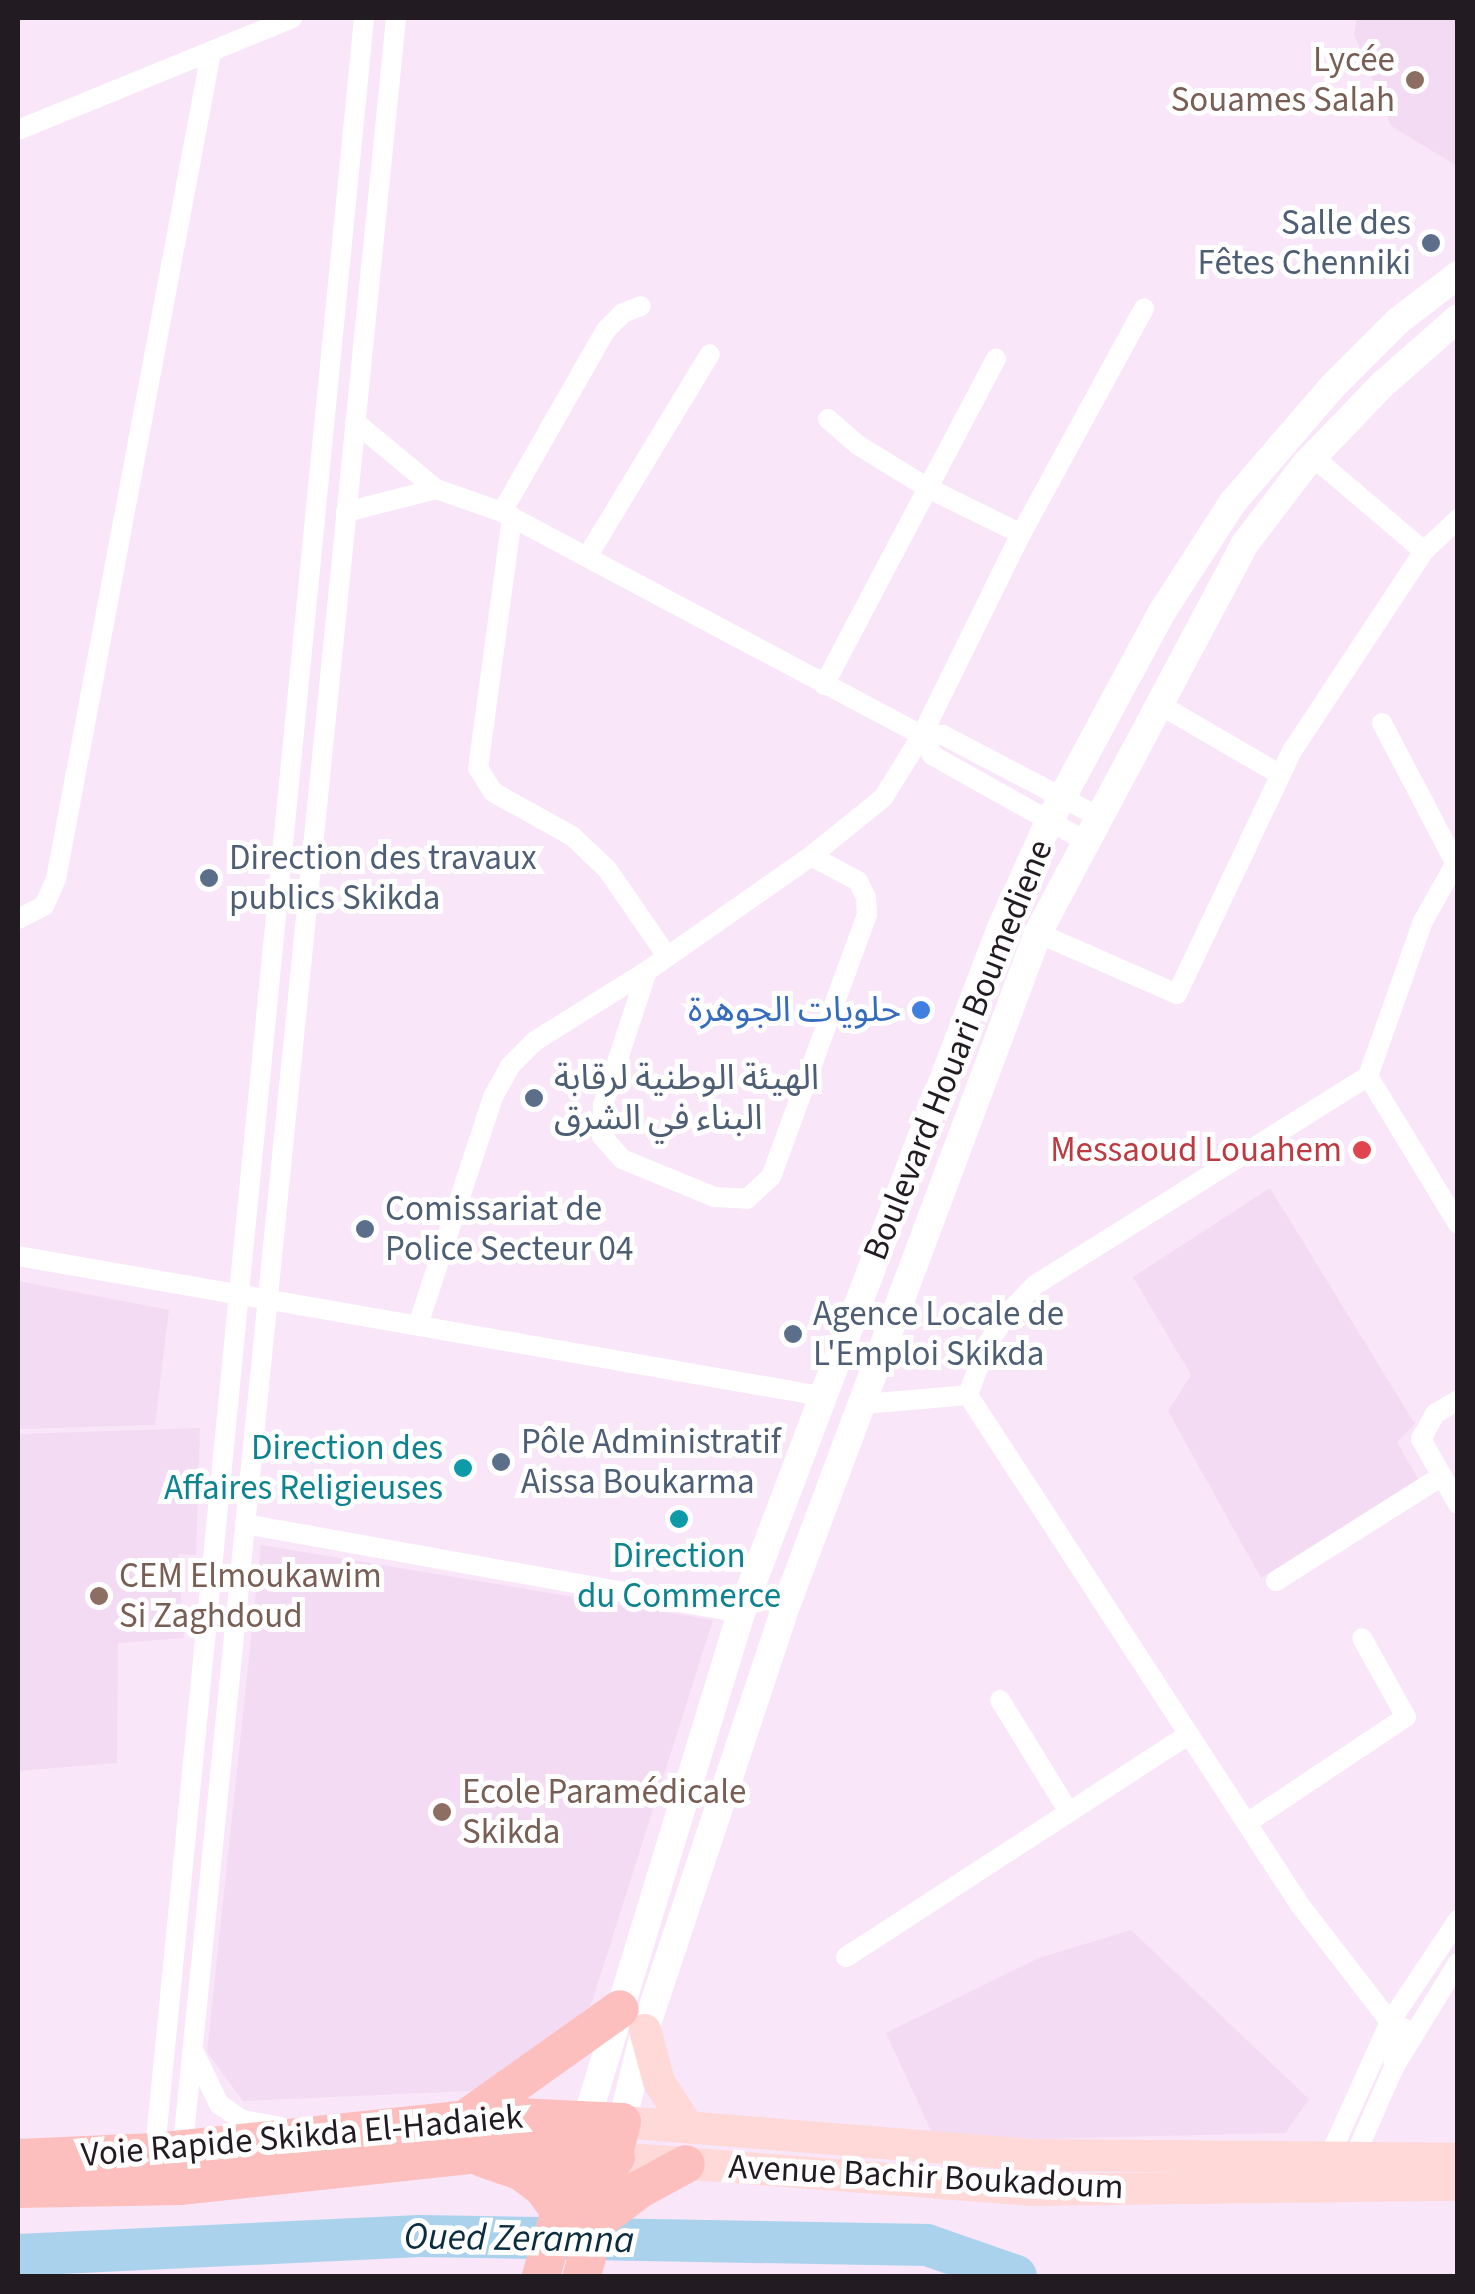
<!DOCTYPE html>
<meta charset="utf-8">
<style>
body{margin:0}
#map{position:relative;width:1475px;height:2294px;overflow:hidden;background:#f9e6f9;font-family:"Source Sans 3","Noto Sans Arabic",sans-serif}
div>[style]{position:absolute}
.built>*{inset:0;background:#f4dbf4}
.river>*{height:42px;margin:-21px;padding:0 21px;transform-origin:21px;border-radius:21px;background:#aad2ed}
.street>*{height:20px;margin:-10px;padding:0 10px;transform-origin:10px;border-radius:10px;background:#fff}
.secondary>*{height:28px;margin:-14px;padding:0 14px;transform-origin:14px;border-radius:14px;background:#fff}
.primary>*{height:32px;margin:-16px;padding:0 16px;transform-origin:16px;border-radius:16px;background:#fed9d8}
.highway>*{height:38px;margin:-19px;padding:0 19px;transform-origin:19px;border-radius:19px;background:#fdbfbe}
.dots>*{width:28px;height:28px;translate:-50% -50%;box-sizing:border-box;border:5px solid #fff;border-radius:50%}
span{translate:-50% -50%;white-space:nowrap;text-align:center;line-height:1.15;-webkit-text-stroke:10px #fff;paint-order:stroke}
.education-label{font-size:35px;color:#785e54}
.right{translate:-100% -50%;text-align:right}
.left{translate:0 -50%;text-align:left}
.service-label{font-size:35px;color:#4e5e75}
.shop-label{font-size:35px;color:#366cbe}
.street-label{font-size:35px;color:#221b22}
.health-label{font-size:35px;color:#be3a42}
.culture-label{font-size:35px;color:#0d838f}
.water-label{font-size:38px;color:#0b2d40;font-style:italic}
.frame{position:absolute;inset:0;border:20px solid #221b22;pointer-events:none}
</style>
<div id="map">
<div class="built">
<div style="clip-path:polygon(1357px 18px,1457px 18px,1457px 166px,1391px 126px,1354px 34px)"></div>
<div style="clip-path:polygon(1270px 1188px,1415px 1424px,1397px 1442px,1418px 1479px,1261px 1578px,1168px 1411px,1191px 1375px,1133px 1277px)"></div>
<div style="clip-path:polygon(18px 1281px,169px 1310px,155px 1425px,18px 1429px)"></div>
<div style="clip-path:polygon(200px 1428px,196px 1555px,178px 1554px,184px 1638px,118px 1643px,117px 1763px,18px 1771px,18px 1434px)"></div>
<div style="clip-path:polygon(261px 1545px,713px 1620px,591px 2005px,491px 2090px,243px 2101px,207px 2052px)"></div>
<div style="clip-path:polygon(1131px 1930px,1309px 2099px,1285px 2133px,1039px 2139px,932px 2133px,886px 2033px,1039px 1958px)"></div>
</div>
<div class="river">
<div style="left:18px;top:2255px;width:402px;rotate:-2.7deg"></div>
<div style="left:420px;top:2236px;width:507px;rotate:1.02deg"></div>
<div style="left:927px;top:2245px;width:94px;rotate:19.2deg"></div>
</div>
<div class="street">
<div style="left:18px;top:130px;width:296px;rotate:-22.2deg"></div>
<div style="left:828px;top:419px;width:40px;rotate:41deg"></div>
<div style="left:858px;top:445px;width:82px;rotate:31.6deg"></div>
<div style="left:928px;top:488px;width:104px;rotate:26.3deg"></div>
<div style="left:355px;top:422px;width:105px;rotate:39.6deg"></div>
<div style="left:436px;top:489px;width:70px;rotate:19.2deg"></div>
<div style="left:502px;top:512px;width:476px;rotate:28deg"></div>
<div style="left:922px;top:735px;width:21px"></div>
<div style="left:943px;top:735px;width:174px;rotate:27.7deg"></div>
<div style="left:1313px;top:457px;width:145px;rotate:40.3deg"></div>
<div style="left:346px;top:512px;width:93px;rotate:-14.3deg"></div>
<div style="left:502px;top:512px;width:210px;rotate:-60.3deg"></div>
<div style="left:606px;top:330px;width:24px;rotate:-45deg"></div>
<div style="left:623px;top:313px;width:19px;rotate:-21deg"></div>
<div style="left:512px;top:517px;width:253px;rotate:97.7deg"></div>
<div style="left:478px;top:768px;width:28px;rotate:58deg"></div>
<div style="left:493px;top:792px;width:90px;rotate:29.1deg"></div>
<div style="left:572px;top:836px;width:48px;rotate:43.3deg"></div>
<div style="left:607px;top:869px;width:106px;rotate:55.4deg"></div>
<div style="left:587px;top:557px;width:237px;rotate:-58.8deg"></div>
<div style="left:824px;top:685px;width:369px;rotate:-62.2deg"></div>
<div style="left:1157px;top:703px;width:141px;rotate:30.2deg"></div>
<div style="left:1382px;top:723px;width:157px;rotate:62.3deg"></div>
<div style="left:922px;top:735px;width:22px;rotate:63deg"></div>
<div style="left:932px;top:755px;width:176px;rotate:29.3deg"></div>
<div style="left:1458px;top:859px;width:71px;rotate:119.4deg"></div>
<div style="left:1423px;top:921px;width:164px;rotate:109.5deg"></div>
<div style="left:1368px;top:1076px;width:173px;rotate:58.7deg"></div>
<div style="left:18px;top:919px;width:29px;rotate:-27deg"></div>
<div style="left:44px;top:906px;width:30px;rotate:-66deg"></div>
<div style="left:56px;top:879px;width:841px;rotate:-79.38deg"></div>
<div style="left:1038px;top:933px;width:152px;rotate:23.7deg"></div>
<div style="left:1177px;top:994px;width:269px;rotate:-64.7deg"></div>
<div style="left:1292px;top:751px;width:240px;rotate:-56.6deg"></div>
<div style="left:1424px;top:551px;width:47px;rotate:-43.3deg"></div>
<div style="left:647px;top:971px;width:141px;rotate:108.2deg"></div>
<div style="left:603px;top:1105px;width:31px;rotate:92deg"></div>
<div style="left:602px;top:1136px;width:30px;rotate:49deg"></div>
<div style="left:622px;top:1159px;width:100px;rotate:22.4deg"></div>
<div style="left:714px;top:1197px;width:33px;rotate:3deg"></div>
<div style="left:747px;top:1199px;width:33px;rotate:-43deg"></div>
<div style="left:771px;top:1177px;width:279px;rotate:-69.9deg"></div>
<div style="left:867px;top:915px;width:18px;rotate:-93deg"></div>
<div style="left:866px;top:897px;width:18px;rotate:-117deg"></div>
<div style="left:858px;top:881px;width:53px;rotate:-152deg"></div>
<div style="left:18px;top:1256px;width:815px;rotate:9.89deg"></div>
<div style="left:418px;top:1325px;width:240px;rotate:-71.8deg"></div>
<div style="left:493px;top:1097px;width:35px;rotate:-61deg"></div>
<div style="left:510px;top:1066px;width:35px;rotate:-45deg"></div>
<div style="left:535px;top:1041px;width:132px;rotate:-32deg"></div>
<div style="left:647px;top:971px;width:200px;rotate:-35deg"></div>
<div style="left:811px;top:856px;width:92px;rotate:-38.9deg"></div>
<div style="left:883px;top:798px;width:74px;rotate:-58.2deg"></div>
<div style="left:922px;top:735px;width:224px;rotate:-63.8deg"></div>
<div style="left:1021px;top:534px;width:257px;rotate:-61.4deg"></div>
<div style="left:968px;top:1395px;width:52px;rotate:-69.8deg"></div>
<div style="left:986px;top:1346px;width:41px;rotate:-55.9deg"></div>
<div style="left:1009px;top:1312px;width:37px;rotate:-46deg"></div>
<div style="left:1035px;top:1285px;width:393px;rotate:-32.1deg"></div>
<div style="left:1458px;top:1400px;width:27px;rotate:149deg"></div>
<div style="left:1435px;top:1414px;width:29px;rotate:119deg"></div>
<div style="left:1421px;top:1439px;width:75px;rotate:60.4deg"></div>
<div style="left:864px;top:1404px;width:104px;rotate:-4.9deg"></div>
<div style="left:968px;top:1395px;width:609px;rotate:56.94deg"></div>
<div style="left:1300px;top:1905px;width:148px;rotate:52.4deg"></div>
<div style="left:1390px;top:2022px;width:26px;rotate:25deg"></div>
<div style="left:245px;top:1524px;width:504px;rotate:10.17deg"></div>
<div style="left:1276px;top:1581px;width:196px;rotate:-32.3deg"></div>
<div style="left:1000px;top:1700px;width:132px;rotate:58.4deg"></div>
<div style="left:1247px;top:1823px;width:191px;rotate:-33.7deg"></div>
<div style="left:1406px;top:1717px;width:90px;rotate:-119.1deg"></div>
<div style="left:846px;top:1957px;width:409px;rotate:-33deg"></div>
<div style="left:193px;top:2050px;width:60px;rotate:64.3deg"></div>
<div style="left:219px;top:2104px;width:28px;rotate:35deg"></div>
<div style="left:242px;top:2120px;width:39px;rotate:10deg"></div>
<div style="left:1394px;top:2067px;width:122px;rotate:-58.4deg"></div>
<div style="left:182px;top:2155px;width:2148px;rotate:-84.28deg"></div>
<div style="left:154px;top:2160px;width:2152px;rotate:-84.4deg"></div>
<div style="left:1351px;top:2165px;width:107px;rotate:-66.3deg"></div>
<div style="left:1394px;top:2067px;width:43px;rotate:-95.3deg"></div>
<div style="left:1325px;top:2166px;width:158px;rotate:-65.7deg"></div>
<div style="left:1390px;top:2022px;width:123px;rotate:-56.3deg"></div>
</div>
<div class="secondary">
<div style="left:587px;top:2118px;width:528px;rotate:-73.04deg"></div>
<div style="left:741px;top:1613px;width:730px;rotate:-69.23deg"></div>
<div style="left:1000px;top:930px;width:121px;rotate:-65.6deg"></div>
<div style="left:1050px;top:820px;width:236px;rotate:-61.7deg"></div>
<div style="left:1162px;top:612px;width:131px;rotate:-57.2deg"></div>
<div style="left:1233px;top:502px;width:152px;rotate:-49.3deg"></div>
<div style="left:1332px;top:387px;width:93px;rotate:-45deg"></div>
<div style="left:1398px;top:321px;width:76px;rotate:-37.5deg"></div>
<div style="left:622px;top:2122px;width:95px;rotate:-76deg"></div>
<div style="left:645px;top:2030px;width:438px;rotate:-71.6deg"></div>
<div style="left:783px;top:1614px;width:727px;rotate:-69.47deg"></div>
<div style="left:1038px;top:933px;width:439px;rotate:-62deg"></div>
<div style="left:1244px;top:545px;width:101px;rotate:-52.7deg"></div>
<div style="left:1305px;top:465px;width:111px;rotate:-46.1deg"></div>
<div style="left:1382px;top:385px;width:101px;rotate:-41.4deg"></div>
</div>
<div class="primary">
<div style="left:645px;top:2030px;width:54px;rotate:74.9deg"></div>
<div style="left:659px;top:2082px;width:54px;rotate:57.2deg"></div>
<div style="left:622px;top:2122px;width:409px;rotate:4.6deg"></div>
<div style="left:1030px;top:2155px;width:428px;rotate:0.5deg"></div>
<div style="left:616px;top:2158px;width:417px;rotate:4.4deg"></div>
<div style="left:1032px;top:2190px;width:426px;rotate:-0.7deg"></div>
</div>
<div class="highway">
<div style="left:468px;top:2117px;width:186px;rotate:-35.4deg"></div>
<div style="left:18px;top:2158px;width:137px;rotate:-2.5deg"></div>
<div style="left:155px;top:2152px;width:342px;rotate:-6deg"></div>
<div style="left:495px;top:2116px;width:127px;rotate:2.7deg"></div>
<div style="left:622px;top:2122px;width:159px;rotate:104.6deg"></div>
<div style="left:482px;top:2158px;width:40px;rotate:18.9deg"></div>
<div style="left:520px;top:2171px;width:29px;rotate:36deg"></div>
<div style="left:543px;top:2188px;width:29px;rotate:54deg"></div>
<div style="left:18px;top:2189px;width:162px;rotate:-1.1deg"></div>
<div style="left:180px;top:2186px;width:321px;rotate:-6.1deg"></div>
<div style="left:499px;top:2152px;width:117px;rotate:2.9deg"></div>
<div style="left:599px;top:2220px;width:51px;rotate:-37.1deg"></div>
<div style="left:640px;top:2189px;width:52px;rotate:-28.5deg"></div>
<div style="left:541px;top:2276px;width:152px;rotate:-74deg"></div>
</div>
<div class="dots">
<div style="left:1415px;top:80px;background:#8d6e63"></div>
<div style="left:1431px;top:243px;background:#5c6f8a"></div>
<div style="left:209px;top:878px;background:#5c6f8a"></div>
<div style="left:921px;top:1010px;background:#3f7fe0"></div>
<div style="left:534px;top:1098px;background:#5c6f8a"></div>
<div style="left:1362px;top:1150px;background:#e0444e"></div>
<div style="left:365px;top:1229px;background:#5c6f8a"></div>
<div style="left:793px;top:1334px;background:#5c6f8a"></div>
<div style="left:501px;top:1462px;background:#5c6f8a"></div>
<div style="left:463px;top:1468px;background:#0f9aa8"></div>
<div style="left:679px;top:1519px;background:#0f9aa8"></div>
<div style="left:99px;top:1596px;background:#8d6e63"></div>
<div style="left:442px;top:1812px;background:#8d6e63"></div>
</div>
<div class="education-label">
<span class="right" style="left:1395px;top:80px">Lycée<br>Souames Salah</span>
<span class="left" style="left:119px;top:1596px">CEM Elmoukawim<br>Si Zaghdoud</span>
<span class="left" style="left:462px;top:1812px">Ecole Paramédicale<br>Skikda</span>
</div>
<div class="service-label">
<span class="right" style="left:1411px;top:243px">Salle des<br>Fêtes Chenniki</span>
<span class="left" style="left:229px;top:878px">Direction des travaux<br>publics Skikda</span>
<span class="left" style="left:554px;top:1098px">الهيئة الوطنية لرقابة<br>البناء في الشرق</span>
<span class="left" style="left:385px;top:1229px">Comissariat de<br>Police Secteur 04</span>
<span class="left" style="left:813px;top:1334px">Agence Locale de<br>L'Emploi Skikda</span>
<span class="left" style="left:521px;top:1462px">Pôle Administratif<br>Aissa Boukarma</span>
</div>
<div class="shop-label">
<span class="right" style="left:901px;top:1010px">حلويات الجوهرة</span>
</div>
<div class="street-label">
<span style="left:958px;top:1050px;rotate:-68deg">Boulevard Houari Boumediene</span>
<span style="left:302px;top:2136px;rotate:-5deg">Voie Rapide Skikda El-Hadaiek</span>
<span style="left:926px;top:2177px;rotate:3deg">Avenue Bachir Boukadoum</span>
</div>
<div class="health-label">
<span class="right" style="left:1342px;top:1150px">Messaoud Louahem</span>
</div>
<div class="culture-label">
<span class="right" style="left:443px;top:1468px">Direction des<br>Affaires Religieuses</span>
<span style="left:679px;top:1576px">Direction<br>du Commerce</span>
</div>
<div class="water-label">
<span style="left:519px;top:2239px;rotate:1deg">Oued Zeramna</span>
</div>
<div class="frame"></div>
</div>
